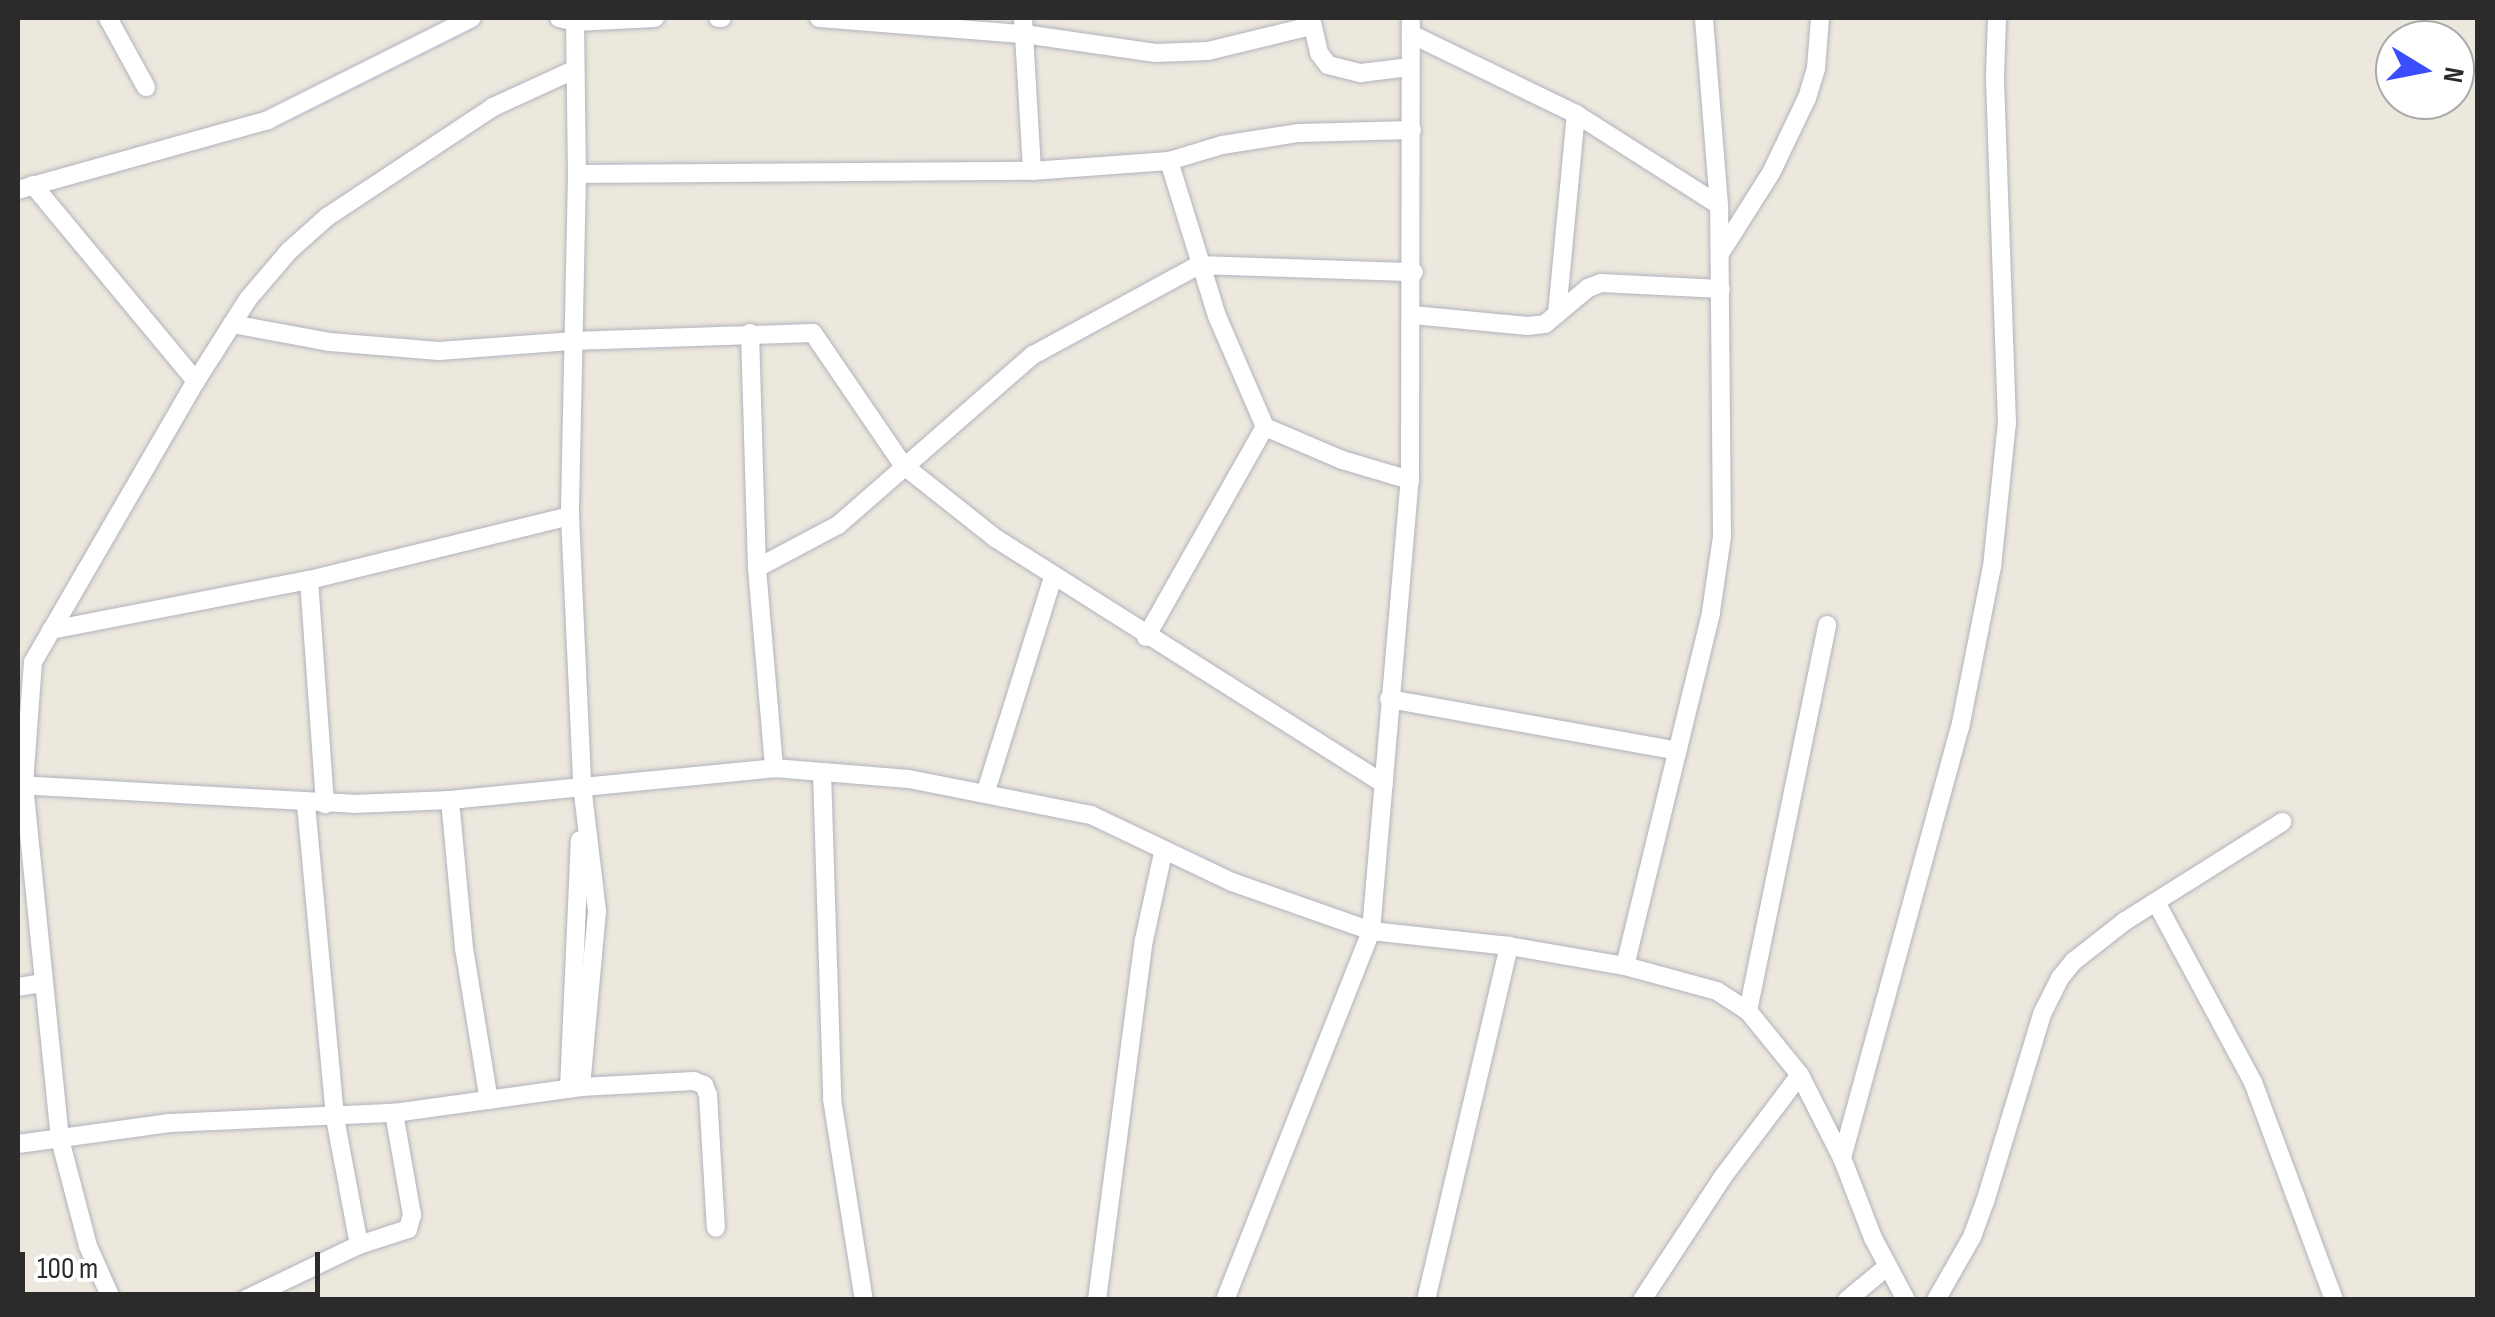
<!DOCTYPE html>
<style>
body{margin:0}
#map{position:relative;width:2495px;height:1317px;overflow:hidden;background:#ede8dd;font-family:"Sofia Sans Condensed",sans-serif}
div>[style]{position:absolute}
.roads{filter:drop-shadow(0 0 2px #b1b2bf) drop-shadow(0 0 2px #b1b2bf)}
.street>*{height:18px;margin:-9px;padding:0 9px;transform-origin:9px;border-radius:9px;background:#fff}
span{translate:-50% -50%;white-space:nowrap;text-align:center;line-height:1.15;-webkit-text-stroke:10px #fff;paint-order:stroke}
.frame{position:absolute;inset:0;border:20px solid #2b2b2b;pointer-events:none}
.north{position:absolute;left:2375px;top:20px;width:100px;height:100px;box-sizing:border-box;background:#fff;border:2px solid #aaa;border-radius:50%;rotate:100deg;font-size:28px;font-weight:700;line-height:40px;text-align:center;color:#2b2b2b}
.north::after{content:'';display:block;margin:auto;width:35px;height:45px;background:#3a4efd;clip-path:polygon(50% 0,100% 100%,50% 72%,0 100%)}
.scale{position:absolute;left:20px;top:1252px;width:300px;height:45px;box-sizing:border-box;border:5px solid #2b2b2b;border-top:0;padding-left:12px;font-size:30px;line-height:35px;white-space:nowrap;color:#2b2b2b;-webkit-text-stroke:8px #fff;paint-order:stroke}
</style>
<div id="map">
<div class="roads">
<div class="street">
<div style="left:108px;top:18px;width:79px;rotate:61.2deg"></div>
<div style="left:559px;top:18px;width:16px;rotate:14deg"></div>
<div style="left:575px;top:22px;width:80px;rotate:-2.9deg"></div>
<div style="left:575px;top:18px;width:156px;rotate:89.3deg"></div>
<div style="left:577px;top:174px;width:342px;rotate:91.2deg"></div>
<div style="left:570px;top:516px;width:269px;rotate:87.4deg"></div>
<div style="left:582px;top:785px;width:127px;rotate:83.2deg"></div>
<div style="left:597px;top:911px;width:177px;rotate:95.2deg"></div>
<div style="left:718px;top:18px;width:4px"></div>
<div style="left:819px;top:18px;width:206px;rotate:4.5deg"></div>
<div style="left:1024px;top:34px;width:133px;rotate:8.2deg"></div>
<div style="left:1156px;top:53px;width:52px;rotate:-2.2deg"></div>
<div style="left:1208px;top:51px;width:106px;rotate:-13.6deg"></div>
<div style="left:1023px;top:18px;width:153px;rotate:86.6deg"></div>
<div style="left:1311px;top:18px;width:36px;rotate:77deg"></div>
<div style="left:1319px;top:53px;width:15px;rotate:53deg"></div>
<div style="left:1328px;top:65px;width:34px;rotate:14deg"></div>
<div style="left:1361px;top:73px;width:48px;rotate:-7.1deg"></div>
<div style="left:1411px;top:34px;width:183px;rotate:25.9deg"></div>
<div style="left:1576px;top:114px;width:169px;rotate:32.5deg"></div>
<div style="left:1169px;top:161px;width:162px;rotate:72.8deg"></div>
<div style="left:1217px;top:316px;width:121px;rotate:66.6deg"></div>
<div style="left:1265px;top:427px;width:84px;rotate:23.2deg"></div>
<div style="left:1342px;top:460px;width:71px;rotate:16.4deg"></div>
<div style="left:577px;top:174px;width:455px;rotate:-0.4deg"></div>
<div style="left:1032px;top:171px;width:137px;rotate:-4.2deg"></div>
<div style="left:1169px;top:161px;width:55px;rotate:-16.8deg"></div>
<div style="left:1222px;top:145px;width:78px;rotate:-8.9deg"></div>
<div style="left:1299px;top:133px;width:113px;rotate:-1.5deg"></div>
<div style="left:33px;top:185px;width:255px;rotate:50.3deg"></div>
<div style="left:18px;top:190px;width:260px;rotate:-15.6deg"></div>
<div style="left:268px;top:120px;width:228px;rotate:-26.6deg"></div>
<div style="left:1721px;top:252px;width:93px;rotate:-57.7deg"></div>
<div style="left:1771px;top:173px;width:83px;rotate:-64.4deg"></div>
<div style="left:1807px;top:98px;width:31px;rotate:-73deg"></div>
<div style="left:1816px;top:68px;width:50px;rotate:-85.4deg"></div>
<div style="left:1557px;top:314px;width:201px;rotate:-84.6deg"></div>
<div style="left:1413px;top:315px;width:115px;rotate:5.5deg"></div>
<div style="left:1527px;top:326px;width:18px;rotate:-6deg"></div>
<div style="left:1545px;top:324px;width:56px;rotate:-39.9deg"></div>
<div style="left:1588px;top:288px;width:14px;rotate:-21deg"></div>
<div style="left:1601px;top:283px;width:120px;rotate:2.9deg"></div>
<div style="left:232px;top:324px;width:100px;rotate:10.4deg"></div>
<div style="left:330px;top:342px;width:109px;rotate:4.7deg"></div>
<div style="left:439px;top:351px;width:132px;rotate:-4.3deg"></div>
<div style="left:571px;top:341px;width:242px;rotate:-1.9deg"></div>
<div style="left:813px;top:333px;width:160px;rotate:55.7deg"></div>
<div style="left:903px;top:465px;width:117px;rotate:38.4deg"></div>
<div style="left:995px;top:538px;width:460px;rotate:32.3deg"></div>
<div style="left:750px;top:333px;width:235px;rotate:88.3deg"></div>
<div style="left:757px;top:568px;width:201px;rotate:85.1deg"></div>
<div style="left:757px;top:568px;width:92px;rotate:-28deg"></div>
<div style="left:838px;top:525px;width:259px;rotate:-41.1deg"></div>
<div style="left:1033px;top:355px;width:189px;rotate:-28.5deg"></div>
<div style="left:1199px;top:265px;width:215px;rotate:1.9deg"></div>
<div style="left:309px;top:580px;width:225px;rotate:85.9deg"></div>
<div style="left:51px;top:630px;width:263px;rotate:-11deg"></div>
<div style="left:309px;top:580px;width:269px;rotate:-13.8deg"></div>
<div style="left:1146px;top:637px;width:241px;rotate:-60.5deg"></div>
<div style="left:1389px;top:699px;width:293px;rotate:10.2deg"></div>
<div style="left:822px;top:772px;width:327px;rotate:88.2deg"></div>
<div style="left:832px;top:1099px;width:204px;rotate:81deg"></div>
<div style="left:18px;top:785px;width:336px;rotate:3.2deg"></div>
<div style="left:353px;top:804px;width:97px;rotate:-2.4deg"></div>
<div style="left:450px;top:800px;width:326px;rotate:-5.6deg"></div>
<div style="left:774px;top:768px;width:135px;rotate:4.7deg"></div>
<div style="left:909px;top:779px;width:186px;rotate:11.2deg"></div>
<div style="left:1091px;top:815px;width:156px;rotate:25.4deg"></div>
<div style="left:1232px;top:882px;width:147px;rotate:19.4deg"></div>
<div style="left:1371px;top:931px;width:139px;rotate:6.2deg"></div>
<div style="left:1509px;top:946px;width:118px;rotate:9.8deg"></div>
<div style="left:1625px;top:966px;width:95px;rotate:15.2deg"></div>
<div style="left:1717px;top:991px;width:37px;rotate:33deg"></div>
<div style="left:1748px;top:1011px;width:82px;rotate:50.9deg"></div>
<div style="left:1800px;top:1075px;width:93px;rotate:63.2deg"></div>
<div style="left:1842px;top:1158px;width:86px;rotate:68.8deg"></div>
<div style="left:1873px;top:1238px;width:70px;rotate:62deg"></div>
<div style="left:986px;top:791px;width:224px;rotate:-72.6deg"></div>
<div style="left:450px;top:800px;width:149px;rotate:84.6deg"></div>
<div style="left:464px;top:948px;width:154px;rotate:80.7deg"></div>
<div style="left:306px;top:804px;width:315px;rotate:84.7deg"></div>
<div style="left:335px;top:1118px;width:129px;rotate:79.3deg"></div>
<div style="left:2157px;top:904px;width:202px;rotate:61.7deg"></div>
<div style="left:2253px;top:1082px;width:233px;rotate:69.6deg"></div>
<div style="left:1625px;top:966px;width:364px;rotate:-76.3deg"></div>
<div style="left:1711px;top:612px;width:76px;rotate:-81.7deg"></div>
<div style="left:1722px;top:537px;width:332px;rotate:-90.5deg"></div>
<div style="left:1719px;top:205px;width:188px;rotate:-94.6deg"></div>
<div style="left:18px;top:987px;width:25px;rotate:-9deg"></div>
<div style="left:1748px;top:1011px;width:394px;rotate:-78.4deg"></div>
<div style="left:569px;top:1089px;width:249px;rotate:-87.5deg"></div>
<div style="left:18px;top:1144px;width:153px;rotate:-7.9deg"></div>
<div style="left:170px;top:1123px;width:224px;rotate:-2.6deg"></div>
<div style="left:394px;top:1113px;width:189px;rotate:-7.9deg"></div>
<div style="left:581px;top:1087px;width:113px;rotate:-3deg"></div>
<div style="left:694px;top:1081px;width:11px;rotate:22deg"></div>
<div style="left:704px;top:1085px;width:11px;rotate:68deg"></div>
<div style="left:708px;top:1095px;width:133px;rotate:86.6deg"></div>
<div style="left:1842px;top:1158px;width:446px;rotate:-74.7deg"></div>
<div style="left:1960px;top:728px;width:164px;rotate:-78.8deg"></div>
<div style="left:1992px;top:567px;width:145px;rotate:-84.1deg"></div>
<div style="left:2007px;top:423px;width:347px;rotate:-92deg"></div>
<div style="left:1995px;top:76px;width:58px;rotate:-88deg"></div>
<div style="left:112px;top:1300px;width:59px;rotate:-114deg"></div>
<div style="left:88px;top:1246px;width:111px;rotate:-104.7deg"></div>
<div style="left:60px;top:1139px;width:357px;rotate:-95.8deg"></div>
<div style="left:24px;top:784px;width:122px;rotate:-85.8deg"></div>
<div style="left:33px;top:662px;width:325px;rotate:-59.9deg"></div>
<div style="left:196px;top:381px;width:97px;rotate:-57.6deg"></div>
<div style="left:248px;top:299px;width:63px;rotate:-49.5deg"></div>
<div style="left:289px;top:251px;width:51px;rotate:-41.8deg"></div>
<div style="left:327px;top:217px;width:199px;rotate:-33.5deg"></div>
<div style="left:493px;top:107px;width:89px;rotate:-24.6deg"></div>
<div style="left:244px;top:1300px;width:127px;rotate:-25.6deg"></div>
<div style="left:359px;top:1245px;width:52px;rotate:-18.1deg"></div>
<div style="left:408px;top:1229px;width:15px;rotate:-74deg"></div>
<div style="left:412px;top:1215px;width:104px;rotate:-100deg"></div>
<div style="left:1097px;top:1300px;width:363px;rotate:-82.6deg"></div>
<div style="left:1144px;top:940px;width:89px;rotate:-77.7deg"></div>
<div style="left:1225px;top:1300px;width:397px;rotate:-68.4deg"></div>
<div style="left:1371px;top:931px;width:453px;rotate:-85.1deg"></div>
<div style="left:1410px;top:480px;width:462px;rotate:-89.9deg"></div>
<div style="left:1426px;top:1300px;width:364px;rotate:-76.8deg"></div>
<div style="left:1642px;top:1300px;width:146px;rotate:-56.7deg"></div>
<div style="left:1722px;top:1178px;width:129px;rotate:-52.9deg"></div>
<div style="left:1847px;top:1300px;width:53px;rotate:-39.7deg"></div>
<div style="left:1936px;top:1300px;width:73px;rotate:-60.3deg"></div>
<div style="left:1972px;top:1237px;width:37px;rotate:-70deg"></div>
<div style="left:1985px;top:1202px;width:196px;rotate:-73.1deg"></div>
<div style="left:2042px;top:1014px;width:40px;rotate:-63.4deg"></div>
<div style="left:2060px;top:978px;width:22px;rotate:-51deg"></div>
<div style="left:2074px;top:961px;width:65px;rotate:-38.1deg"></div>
<div style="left:2125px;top:921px;width:186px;rotate:-32.2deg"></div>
</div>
</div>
<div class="frame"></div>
<div class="north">N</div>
<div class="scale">100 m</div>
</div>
